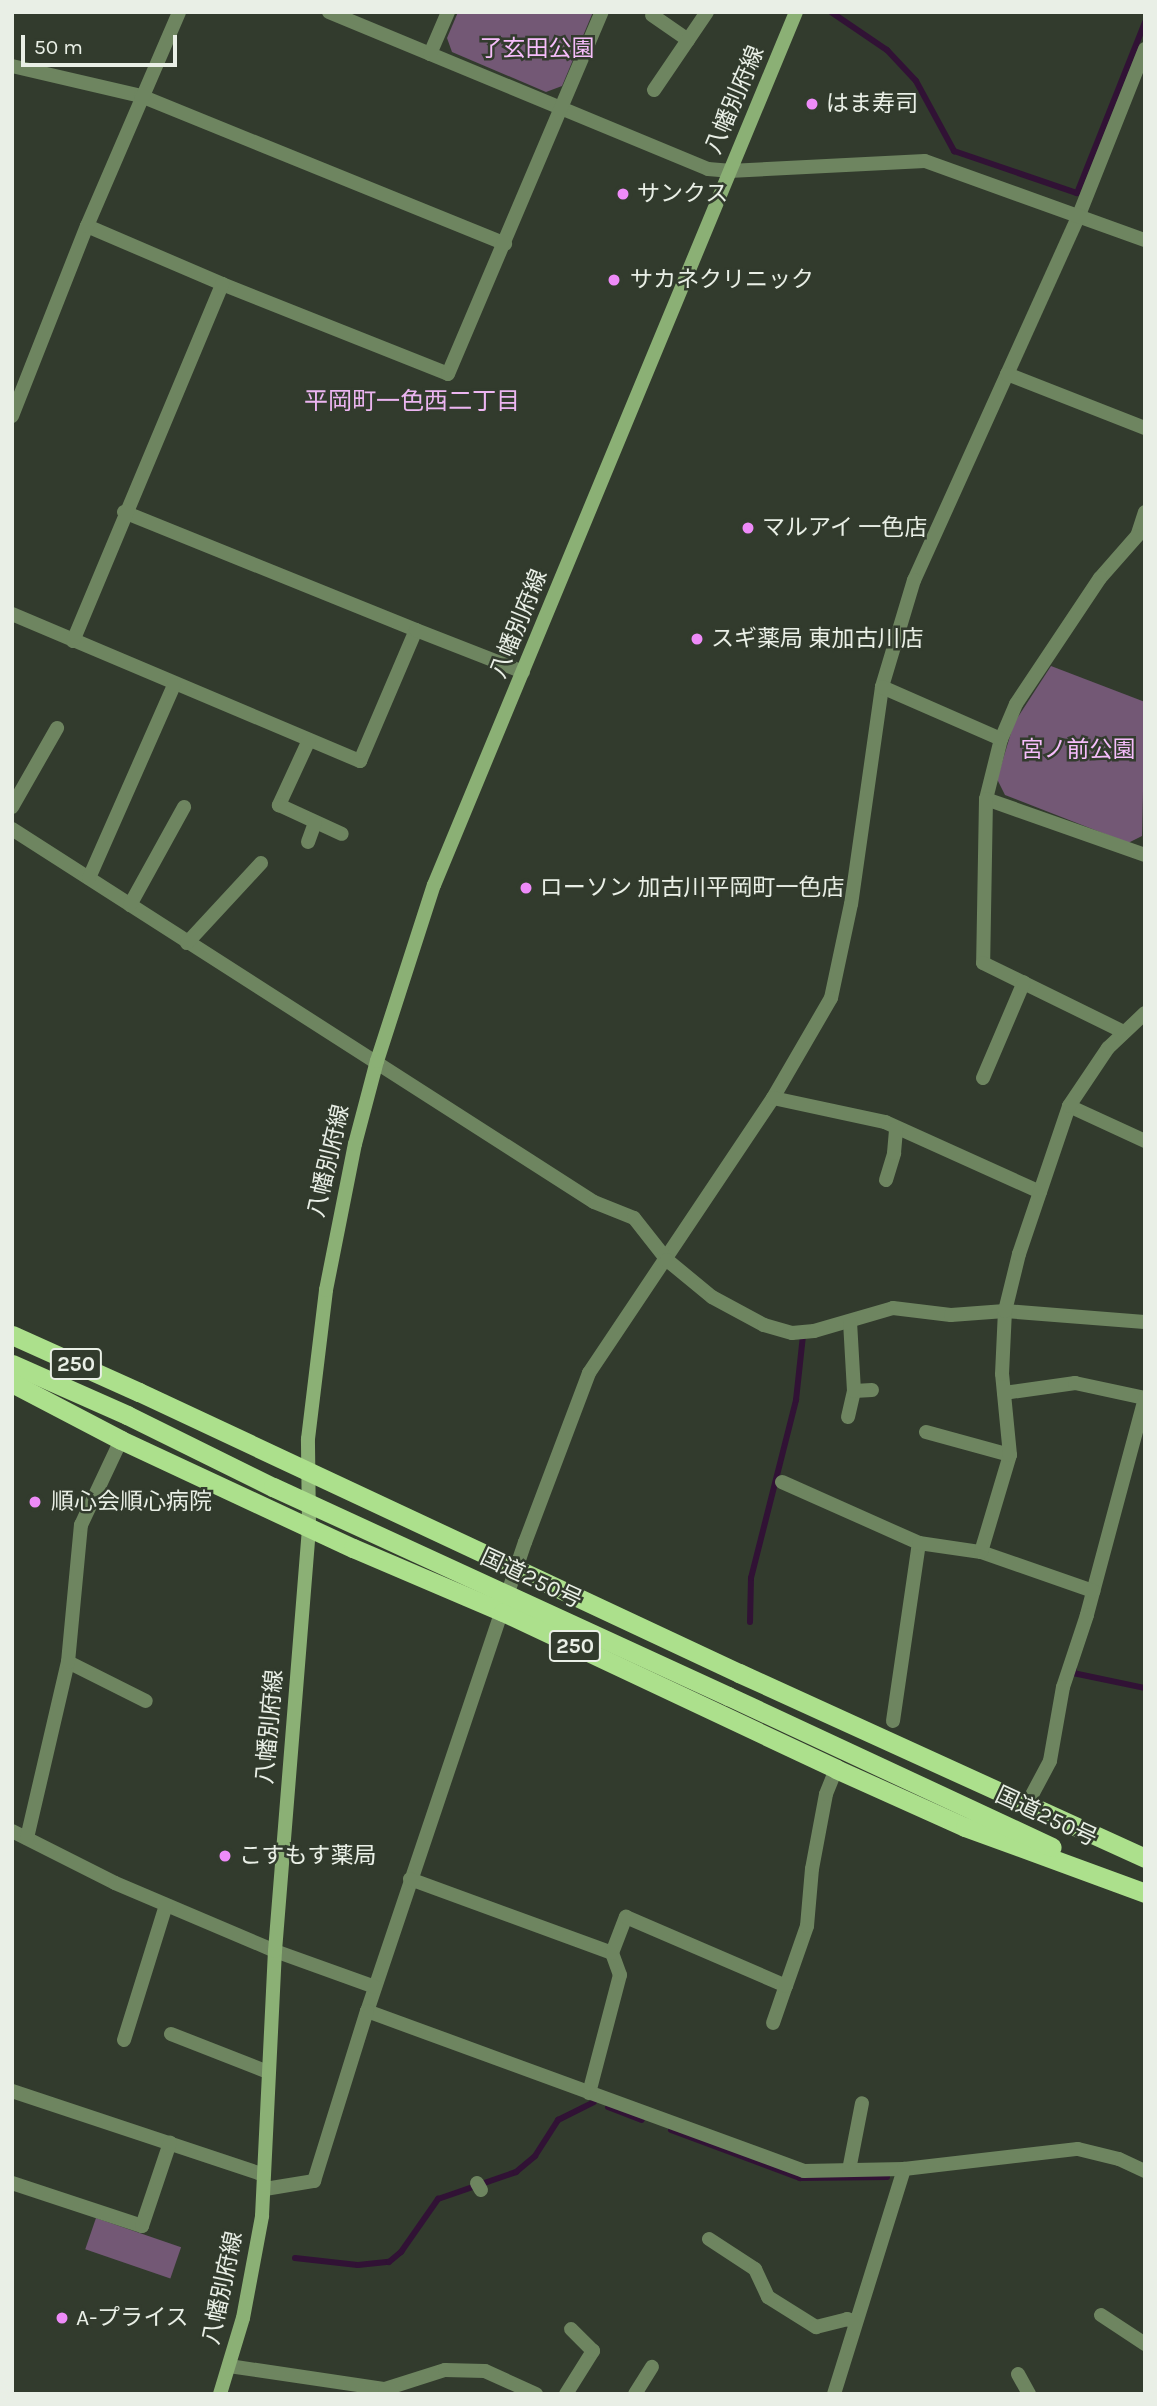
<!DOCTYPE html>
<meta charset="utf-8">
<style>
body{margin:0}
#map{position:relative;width:1157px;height:2406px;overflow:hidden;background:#323b2d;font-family:Karla,"Noto Sans JP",sans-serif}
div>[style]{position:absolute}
.green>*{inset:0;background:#735875;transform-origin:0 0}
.stream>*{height:6px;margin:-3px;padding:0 3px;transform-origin:3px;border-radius:3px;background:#311235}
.minor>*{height:14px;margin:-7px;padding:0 7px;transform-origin:7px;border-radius:7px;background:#6e8560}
.tertiary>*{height:14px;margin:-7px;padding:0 7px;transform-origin:7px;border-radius:7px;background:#6e8560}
.secondary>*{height:14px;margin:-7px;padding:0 7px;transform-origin:7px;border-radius:7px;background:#8bb075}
.trunk>*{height:19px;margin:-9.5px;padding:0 9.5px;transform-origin:9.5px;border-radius:9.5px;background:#ace08c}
.trunk-bridge>*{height:19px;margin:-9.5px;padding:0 9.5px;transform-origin:9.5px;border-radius:9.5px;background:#ace08c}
.dots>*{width:19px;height:19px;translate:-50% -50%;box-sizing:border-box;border:4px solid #323b2d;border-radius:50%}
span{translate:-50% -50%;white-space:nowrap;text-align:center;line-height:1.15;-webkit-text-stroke:5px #323b2d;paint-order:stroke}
.shield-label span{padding:2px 5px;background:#323b2d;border:2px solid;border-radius:5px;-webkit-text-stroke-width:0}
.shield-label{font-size:21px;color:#e9efe6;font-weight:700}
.park-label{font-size:23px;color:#f6bdfb}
.street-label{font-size:23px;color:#e9efe6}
.poi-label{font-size:23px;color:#e9efe6}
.left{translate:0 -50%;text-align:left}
.neighbourhood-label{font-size:24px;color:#ecb5f1}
.frame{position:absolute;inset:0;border:14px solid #e9efe6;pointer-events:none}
.scale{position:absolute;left:21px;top:35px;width:156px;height:32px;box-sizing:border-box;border:4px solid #e9efe6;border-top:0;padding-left:9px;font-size:21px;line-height:24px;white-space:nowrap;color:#e9efe6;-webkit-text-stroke:5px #323b2d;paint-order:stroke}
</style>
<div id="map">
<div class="green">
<div style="clip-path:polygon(458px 12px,593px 12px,562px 86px,546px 92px,452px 52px,447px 38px)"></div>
<div style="clip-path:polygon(1051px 666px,1145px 702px,1142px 836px,1128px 843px,1005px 795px,997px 779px,1014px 723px)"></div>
<div style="left:96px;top:2218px;width:90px;height:33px;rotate:19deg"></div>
</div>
<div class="stream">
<div style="left:831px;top:12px;width:68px;rotate:34.2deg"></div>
<div style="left:887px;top:50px;width:42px;rotate:46.9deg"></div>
<div style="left:916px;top:81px;width:80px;rotate:61.5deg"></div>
<div style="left:954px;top:151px;width:130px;rotate:18.9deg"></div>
<div style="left:1077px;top:193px;width:184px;rotate:-68.3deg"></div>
<div style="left:750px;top:1622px;width:44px;rotate:-88.7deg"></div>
<div style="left:751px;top:1578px;width:184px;rotate:-75.8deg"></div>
<div style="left:796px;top:1400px;width:64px;rotate:-83.8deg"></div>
<div style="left:1074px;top:1668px;width:5px;rotate:101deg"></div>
<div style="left:1073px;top:1673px;width:74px;rotate:11.8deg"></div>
<div style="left:608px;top:2107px;width:36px;rotate:21deg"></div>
<div style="left:671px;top:2130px;width:138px;rotate:20.4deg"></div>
<div style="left:800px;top:2178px;width:87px;rotate:-0.7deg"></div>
<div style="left:295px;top:2258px;width:63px;rotate:6.3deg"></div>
<div style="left:358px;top:2265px;width:31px;rotate:-6deg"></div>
<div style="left:389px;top:2262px;width:16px;rotate:-40deg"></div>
<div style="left:401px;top:2252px;width:65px;rotate:-55.1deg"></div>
<div style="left:438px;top:2199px;width:83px;rotate:-19.1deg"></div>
<div style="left:516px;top:2172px;width:25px;rotate:-40deg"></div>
<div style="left:535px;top:2156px;width:43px;rotate:-57.4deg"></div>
<div style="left:558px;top:2120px;width:40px;rotate:-26.6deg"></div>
</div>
<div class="minor">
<div style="left:329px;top:12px;width:410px;rotate:22.5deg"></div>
<div style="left:708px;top:169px;width:21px;rotate:5deg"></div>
<div style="left:652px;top:15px;width:44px;rotate:34.8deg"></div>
<div style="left:1145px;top:49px;width:179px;rotate:111.7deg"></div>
<div style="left:1079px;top:215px;width:401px;rotate:114.3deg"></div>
<div style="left:914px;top:580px;width:112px;rotate:106.7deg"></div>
<div style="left:882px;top:687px;width:219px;rotate:98.1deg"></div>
<div style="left:851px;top:904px;width:96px;rotate:102deg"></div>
<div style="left:831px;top:998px;width:116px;rotate:120.1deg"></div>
<div style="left:773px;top:1098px;width:331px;rotate:123.8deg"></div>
<div style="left:589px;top:1373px;width:181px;rotate:110.7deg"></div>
<div style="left:525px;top:1542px;width:495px;rotate:108.6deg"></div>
<div style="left:367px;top:2011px;width:465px;rotate:20.1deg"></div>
<div style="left:804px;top:2171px;width:100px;rotate:-1.1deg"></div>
<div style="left:904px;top:2169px;width:175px;rotate:-6.6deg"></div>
<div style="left:1078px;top:2149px;width:42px;rotate:13.7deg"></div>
<div style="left:1119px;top:2159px;width:29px;rotate:25deg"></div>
<div style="left:430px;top:54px;width:46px;rotate:-66.8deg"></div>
<div style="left:12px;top:66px;width:132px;rotate:13.1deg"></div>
<div style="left:141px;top:96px;width:393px;rotate:22.1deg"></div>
<div style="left:654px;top:90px;width:94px;rotate:-55.8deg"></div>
<div style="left:87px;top:226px;width:147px;rotate:23.2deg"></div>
<div style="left:222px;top:284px;width:243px;rotate:21.7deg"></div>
<div style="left:448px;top:374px;width:393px;rotate:-67deg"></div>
<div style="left:1007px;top:374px;width:148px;rotate:21.4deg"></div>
<div style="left:12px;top:416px;width:204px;rotate:-68.5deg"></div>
<div style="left:87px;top:226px;width:233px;rotate:-66.7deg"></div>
<div style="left:124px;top:512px;width:315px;rotate:22deg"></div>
<div style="left:1145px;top:512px;width:25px;rotate:108deg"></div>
<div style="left:1137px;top:536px;width:56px;rotate:131.4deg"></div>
<div style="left:1100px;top:578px;width:151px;rotate:123.7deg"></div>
<div style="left:1016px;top:704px;width:38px;rotate:113deg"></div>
<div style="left:1001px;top:739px;width:62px;rotate:104deg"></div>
<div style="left:986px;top:799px;width:169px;rotate:19.4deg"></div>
<div style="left:12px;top:614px;width:378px;rotate:22.9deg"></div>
<div style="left:360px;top:761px;width:142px;rotate:-66.9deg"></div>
<div style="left:416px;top:630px;width:115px;rotate:21.4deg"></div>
<div style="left:73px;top:641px;width:387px;rotate:-67.3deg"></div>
<div style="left:882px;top:687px;width:130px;rotate:23.6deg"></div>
<div style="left:309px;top:740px;width:72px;rotate:114.8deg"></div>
<div style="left:279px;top:805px;width:69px;rotate:24.7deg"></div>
<div style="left:986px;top:799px;width:164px;rotate:91deg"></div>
<div style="left:983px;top:963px;width:155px;rotate:26.1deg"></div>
<div style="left:12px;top:807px;width:91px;rotate:-60.3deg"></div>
<div style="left:12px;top:829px;width:691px;rotate:32.66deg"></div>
<div style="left:594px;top:1202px;width:43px;rotate:21.8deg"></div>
<div style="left:634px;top:1218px;width:53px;rotate:51.8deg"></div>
<div style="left:667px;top:1260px;width:58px;rotate:39.4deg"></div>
<div style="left:712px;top:1297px;width:59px;rotate:28.3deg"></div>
<div style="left:764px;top:1325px;width:29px;rotate:16deg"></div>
<div style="left:792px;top:1333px;width:22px;rotate:-5deg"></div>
<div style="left:814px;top:1331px;width:82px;rotate:-16.2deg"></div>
<div style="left:893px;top:1308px;width:58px;rotate:6.9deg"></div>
<div style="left:951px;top:1315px;width:54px;rotate:-4.2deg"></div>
<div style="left:1005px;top:1311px;width:140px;rotate:4.5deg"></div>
<div style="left:308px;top:842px;width:20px;rotate:-70deg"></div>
<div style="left:89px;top:878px;width:211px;rotate:-66.2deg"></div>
<div style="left:130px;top:905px;width:112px;rotate:-61.1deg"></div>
<div style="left:187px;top:943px;width:109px;rotate:-47.2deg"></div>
<div style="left:983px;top:1078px;width:104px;rotate:-66.9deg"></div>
<div style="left:773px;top:1098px;width:115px;rotate:12.1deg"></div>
<div style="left:885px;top:1122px;width:170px;rotate:24.3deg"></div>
<div style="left:1069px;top:1106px;width:84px;rotate:24.7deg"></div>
<div style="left:886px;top:1180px;width:28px;rotate:-73deg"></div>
<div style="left:894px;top:1153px;width:25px;rotate:-85deg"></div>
<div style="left:854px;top:1391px;width:18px;rotate:-3deg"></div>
<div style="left:1004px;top:1393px;width:72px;rotate:-8deg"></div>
<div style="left:1075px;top:1383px;width:72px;rotate:12.1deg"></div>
<div style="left:1145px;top:1398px;width:225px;rotate:105deg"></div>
<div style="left:1087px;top:1615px;width:76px;rotate:108.4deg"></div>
<div style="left:1063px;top:1687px;width:75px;rotate:100deg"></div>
<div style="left:1050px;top:1761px;width:40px;rotate:118deg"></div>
<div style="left:848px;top:1417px;width:27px;rotate:-77deg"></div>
<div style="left:854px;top:1391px;width:69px;rotate:-93.3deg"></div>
<div style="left:926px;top:1432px;width:87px;rotate:15.3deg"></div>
<div style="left:782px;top:1482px;width:150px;rotate:24deg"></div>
<div style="left:981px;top:1552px;width:119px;rotate:19.2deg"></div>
<div style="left:68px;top:1662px;width:87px;rotate:26.6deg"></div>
<div style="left:893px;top:1721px;width:180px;rotate:-81.7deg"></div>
<div style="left:919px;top:1543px;width:63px;rotate:8.3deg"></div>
<div style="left:981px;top:1552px;width:101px;rotate:-73.4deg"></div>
<div style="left:1010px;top:1455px;width:81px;rotate:-95.6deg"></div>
<div style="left:1002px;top:1374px;width:63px;rotate:-87.3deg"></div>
<div style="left:1005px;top:1311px;width:59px;rotate:-76.2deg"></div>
<div style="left:1019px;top:1254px;width:156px;rotate:-71.3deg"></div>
<div style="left:1069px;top:1106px;width:70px;rotate:-56.1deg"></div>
<div style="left:1108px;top:1048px;width:51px;rotate:-43.4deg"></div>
<div style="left:12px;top:1831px;width:115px;rotate:26.8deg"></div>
<div style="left:115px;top:1883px;width:174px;rotate:23deg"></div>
<div style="left:275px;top:1951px;width:106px;rotate:19.8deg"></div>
<div style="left:27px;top:1838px;width:181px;rotate:-76.9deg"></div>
<div style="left:68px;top:1662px;width:138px;rotate:-84.6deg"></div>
<div style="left:81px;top:1525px;width:94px;rotate:-64.8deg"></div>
<div style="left:410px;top:1879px;width:215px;rotate:20.1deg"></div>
<div style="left:773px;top:2023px;width:39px;rotate:-71deg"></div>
<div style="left:171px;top:2034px;width:104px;rotate:21.4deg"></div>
<div style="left:124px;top:2040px;width:141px;rotate:-72.7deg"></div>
<div style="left:12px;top:2091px;width:263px;rotate:18.4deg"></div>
<div style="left:589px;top:2093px;width:122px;rotate:-75.3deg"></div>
<div style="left:620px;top:1975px;width:23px;rotate:-110deg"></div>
<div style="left:612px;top:1953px;width:39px;rotate:-69deg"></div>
<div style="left:626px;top:1917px;width:174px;rotate:23.3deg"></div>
<div style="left:786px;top:1986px;width:64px;rotate:-70.7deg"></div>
<div style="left:807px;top:1926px;width:57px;rotate:-85deg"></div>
<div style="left:812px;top:1869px;width:76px;rotate:-79.4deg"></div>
<div style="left:826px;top:1794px;width:27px;rotate:-68deg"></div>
<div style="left:849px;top:2170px;width:68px;rotate:-79deg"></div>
<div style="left:12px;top:2183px;width:137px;rotate:18.3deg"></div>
<div style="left:142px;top:2226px;width:88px;rotate:-71.4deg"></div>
<div style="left:477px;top:2183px;width:8px;rotate:60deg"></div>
<div style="left:709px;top:2239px;width:55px;rotate:33.1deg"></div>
<div style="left:755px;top:2269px;width:31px;rotate:65deg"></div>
<div style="left:768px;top:2297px;width:57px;rotate:32deg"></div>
<div style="left:816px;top:2327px;width:32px;rotate:-14deg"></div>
<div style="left:847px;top:2319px;width:9px;rotate:18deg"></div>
<div style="left:1101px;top:2315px;width:53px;rotate:33.4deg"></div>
<div style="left:229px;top:2366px;width:158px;rotate:8.4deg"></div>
<div style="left:385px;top:2389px;width:63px;rotate:-17.6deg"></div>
<div style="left:445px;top:2370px;width:40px;rotate:1.4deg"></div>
<div style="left:485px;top:2371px;width:56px;rotate:24.3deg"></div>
<div style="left:1018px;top:2374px;width:23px;rotate:61deg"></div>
<div style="left:566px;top:2394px;width:51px;rotate:-57.9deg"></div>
<div style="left:593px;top:2351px;width:31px;rotate:-135deg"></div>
<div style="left:635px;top:2394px;width:32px;rotate:-58deg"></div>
<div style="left:834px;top:2394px;width:236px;rotate:-72.7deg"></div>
</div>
<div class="tertiary">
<div style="left:729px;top:171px;width:196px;rotate:-2.9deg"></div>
<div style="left:925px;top:161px;width:234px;rotate:19.8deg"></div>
<div style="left:265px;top:2189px;width:50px;rotate:-9.3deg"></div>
<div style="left:314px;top:2181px;width:178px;rotate:-72.7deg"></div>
</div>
<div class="secondary">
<div style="left:220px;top:2394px;width:79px;rotate:-73.2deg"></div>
<div style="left:243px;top:2318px;width:104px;rotate:-79.4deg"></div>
<div style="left:262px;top:2216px;width:265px;rotate:-87.2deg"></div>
<div style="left:275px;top:1951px;width:425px;rotate:-85.4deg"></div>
<div style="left:309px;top:1527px;width:88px;rotate:-90.7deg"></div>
<div style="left:308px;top:1439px;width:150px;rotate:-83.1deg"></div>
<div style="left:326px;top:1290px;width:149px;rotate:-78.8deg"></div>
<div style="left:355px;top:1144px;width:86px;rotate:-75.2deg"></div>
<div style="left:377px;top:1061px;width:185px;rotate:-72.1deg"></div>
<div style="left:434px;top:885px;width:945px;rotate:-67.48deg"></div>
</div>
<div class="trunk">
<div style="left:12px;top:1335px;width:139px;rotate:24.2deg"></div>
<div style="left:12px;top:1364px;width:126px;rotate:23.9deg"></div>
<div style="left:12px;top:1383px;width:123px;rotate:27.6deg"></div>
<div style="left:121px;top:1440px;width:256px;rotate:25deg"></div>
<div style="left:353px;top:1548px;width:163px;rotate:23.1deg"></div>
<div style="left:503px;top:1612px;width:368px;rotate:25.2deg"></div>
<div style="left:836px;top:1769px;width:141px;rotate:24.2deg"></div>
<div style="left:965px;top:1827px;width:192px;rotate:20.1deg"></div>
<div style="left:739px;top:1673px;width:446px;rotate:24.5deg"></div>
<div style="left:728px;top:1696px;width:357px;rotate:25deg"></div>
</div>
<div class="trunk-bridge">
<div style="left:139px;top:1392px;width:663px;rotate:25.1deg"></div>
<div style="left:127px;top:1415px;width:163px;rotate:26.3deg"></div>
<div style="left:273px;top:1487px;width:501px;rotate:24.67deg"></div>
</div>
<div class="dots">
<div style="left:812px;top:104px;background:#ee8bf8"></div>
<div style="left:623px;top:194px;background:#ee8bf8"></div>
<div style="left:614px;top:280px;background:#ee8bf8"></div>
<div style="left:748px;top:528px;background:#ee8bf8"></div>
<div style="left:697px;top:639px;background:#ee8bf8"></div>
<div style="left:526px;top:888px;background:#ee8bf8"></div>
<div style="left:35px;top:1502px;background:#ee8bf8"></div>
<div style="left:225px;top:1856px;background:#ee8bf8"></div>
<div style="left:62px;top:2318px;background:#ee8bf8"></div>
</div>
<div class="shield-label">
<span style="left:76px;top:1364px">250</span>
<span style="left:575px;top:1646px">250</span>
</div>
<div class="park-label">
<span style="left:537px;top:49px">了玄田公園</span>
<span style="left:1078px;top:750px">宮ノ前公園</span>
</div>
<div class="street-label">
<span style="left:735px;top:100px;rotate:-67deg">八幡別府線</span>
<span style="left:519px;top:624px;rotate:-68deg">八幡別府線</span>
<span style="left:329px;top:1161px;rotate:-77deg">八幡別府線</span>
<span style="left:531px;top:1579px;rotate:25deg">国道250号</span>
<span style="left:270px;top:1727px;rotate:-85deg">八幡別府線</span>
<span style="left:1046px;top:1817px;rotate:25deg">国道250号</span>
<span style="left:223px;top:2288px;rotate:-78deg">八幡別府線</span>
</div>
<div class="poi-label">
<span class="left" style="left:826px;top:104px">はま寿司</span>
<span class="left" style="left:637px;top:194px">サンクス</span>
<span class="left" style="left:630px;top:280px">サカネクリニック</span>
<span class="left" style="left:762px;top:528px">マルアイ 一色店</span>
<span class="left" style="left:711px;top:639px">スギ薬局 東加古川店</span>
<span class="left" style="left:540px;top:888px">ローソン 加古川平岡町一色店</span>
<span class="left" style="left:51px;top:1502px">順心会順心病院</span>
<span class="left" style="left:239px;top:1856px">こすもす薬局</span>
<span class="left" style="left:76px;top:2318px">A-プライス</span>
</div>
<div class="neighbourhood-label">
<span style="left:412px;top:402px">平岡町一色西二丁目</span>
</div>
<div class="frame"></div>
<div class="scale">50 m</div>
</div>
